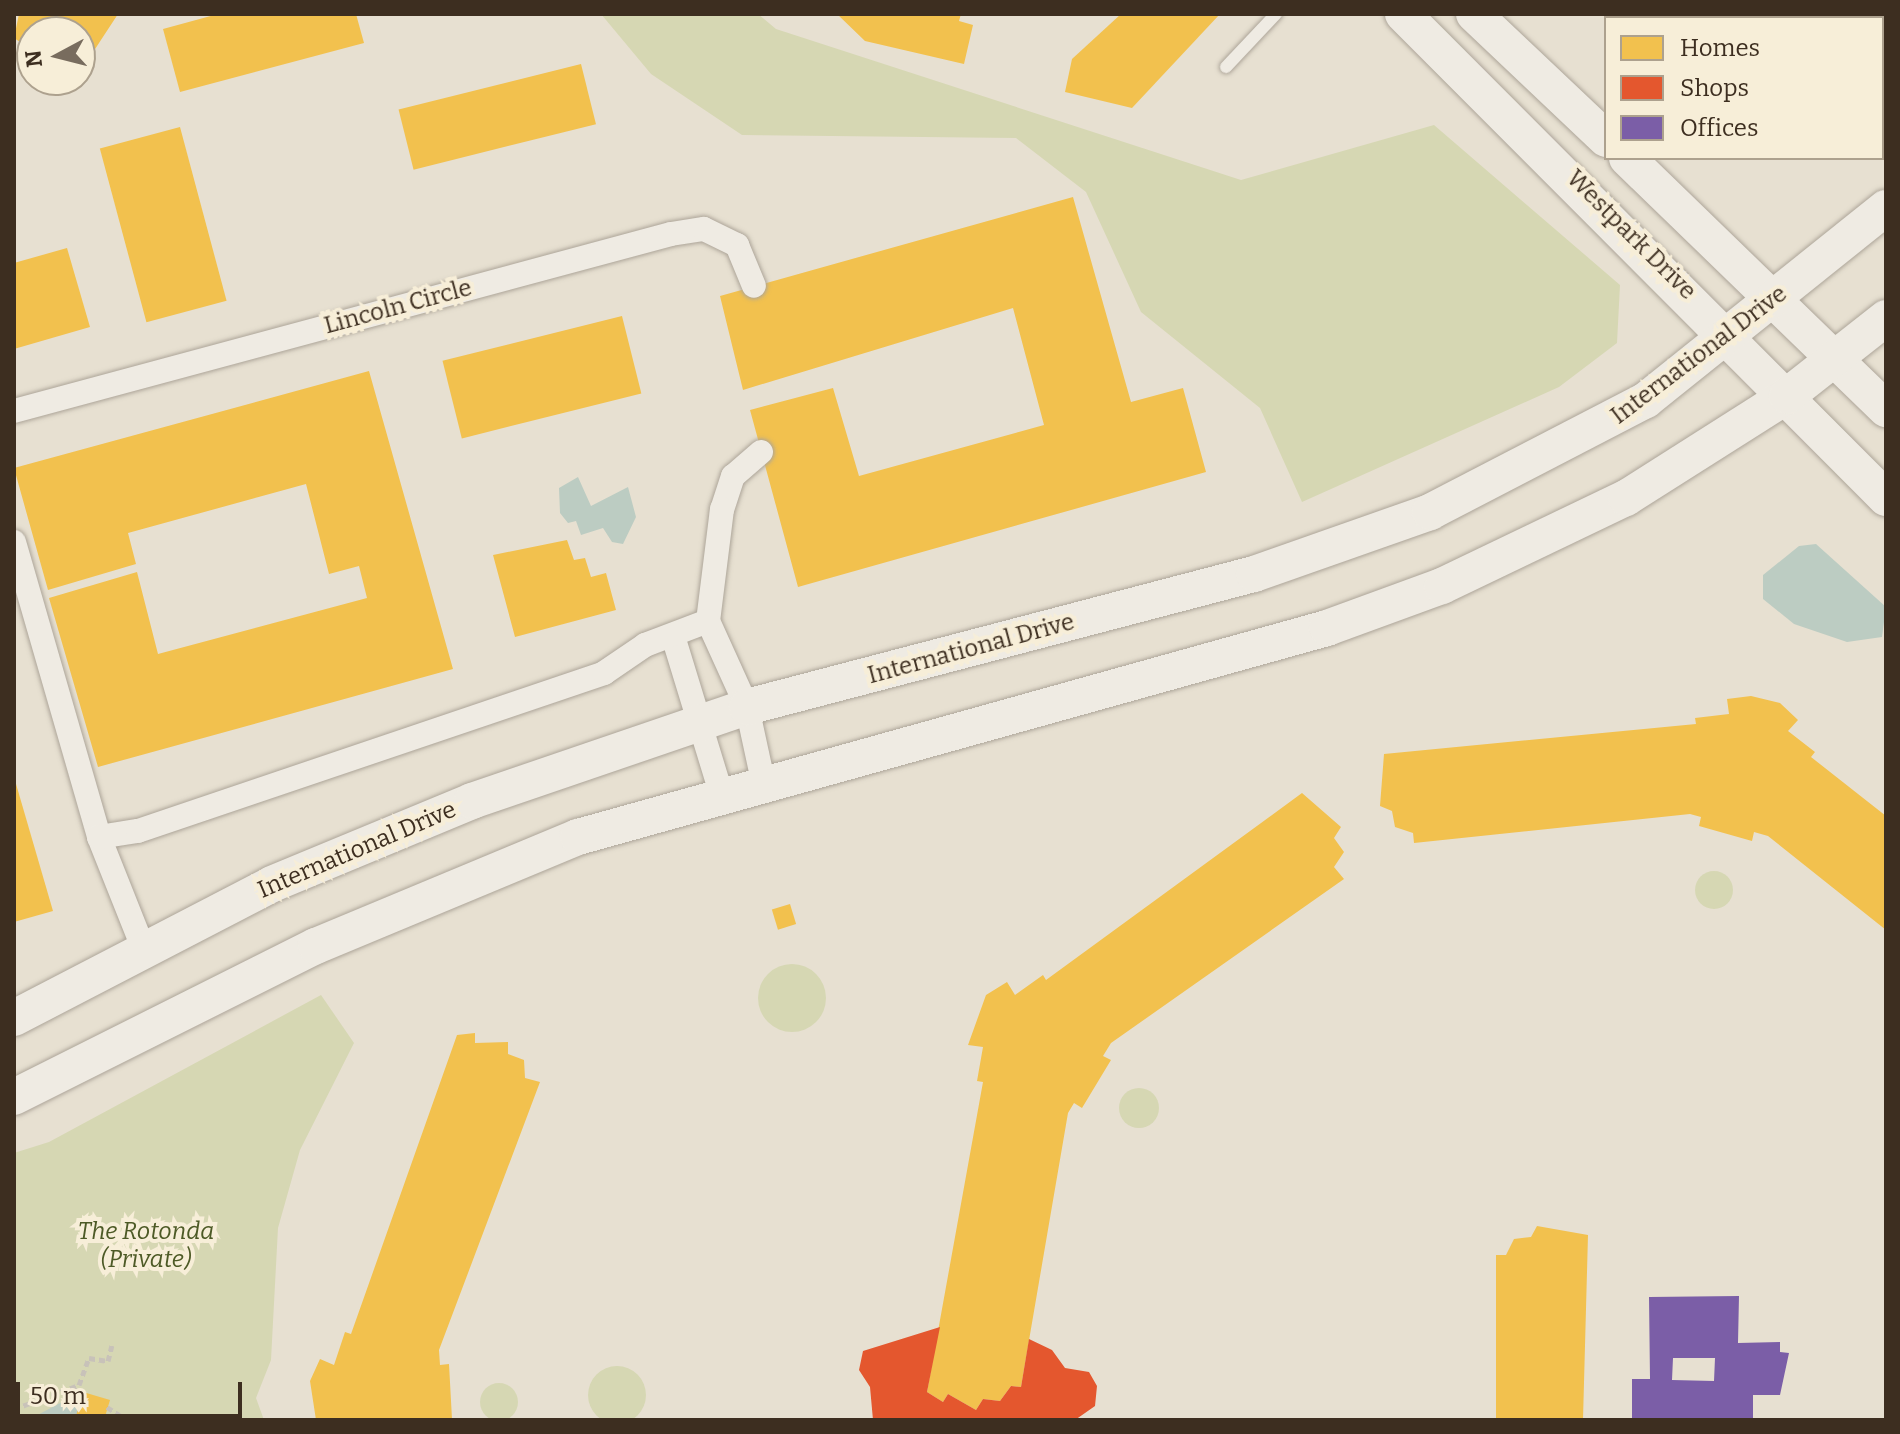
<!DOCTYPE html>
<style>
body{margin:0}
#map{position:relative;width:1900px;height:1434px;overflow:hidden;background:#e7e0d1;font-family:Bitter,serif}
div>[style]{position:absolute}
.green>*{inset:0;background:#d6d7b3}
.round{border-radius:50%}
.water>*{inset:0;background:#bcccc2}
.homes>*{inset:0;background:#f2c14e;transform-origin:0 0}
.shops>*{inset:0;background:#e4572e}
.offices>*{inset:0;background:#7b5ea7}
.path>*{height:5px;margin-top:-2.5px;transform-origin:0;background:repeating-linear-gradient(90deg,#c8c2b9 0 6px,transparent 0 10px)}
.roads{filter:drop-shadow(0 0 2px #ada599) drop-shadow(0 0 2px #ada599)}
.lane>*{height:12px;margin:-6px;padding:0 6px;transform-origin:6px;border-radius:6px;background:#efebe3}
.street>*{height:24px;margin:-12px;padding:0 12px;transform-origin:12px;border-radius:12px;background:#efebe3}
.secondary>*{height:36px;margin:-18px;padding:0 18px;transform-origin:18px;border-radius:18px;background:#efebe3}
span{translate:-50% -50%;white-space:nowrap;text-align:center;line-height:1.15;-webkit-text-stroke:8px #f7eed8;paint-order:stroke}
.street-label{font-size:24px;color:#3d2e20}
.park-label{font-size:24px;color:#4d5a26;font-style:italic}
.frame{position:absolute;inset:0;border:16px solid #3d2e20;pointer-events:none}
.legend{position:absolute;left:1604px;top:16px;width:280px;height:144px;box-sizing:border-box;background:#f7eed8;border:2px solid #ada18e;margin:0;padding:10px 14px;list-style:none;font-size:24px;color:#3d2e20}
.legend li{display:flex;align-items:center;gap:16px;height:40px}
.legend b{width:40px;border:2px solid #ada18e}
.north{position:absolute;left:16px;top:16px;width:80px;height:80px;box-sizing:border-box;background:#f7eed8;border:2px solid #ada18e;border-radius:50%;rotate:263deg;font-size:22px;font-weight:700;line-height:32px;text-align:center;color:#3d2e20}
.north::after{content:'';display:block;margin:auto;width:28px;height:36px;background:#786c5e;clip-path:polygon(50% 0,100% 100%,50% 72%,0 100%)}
.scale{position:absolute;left:16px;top:1382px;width:226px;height:36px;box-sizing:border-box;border:4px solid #3d2e20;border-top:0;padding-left:10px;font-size:24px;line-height:28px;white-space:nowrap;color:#3d2e20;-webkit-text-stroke:6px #f7eed8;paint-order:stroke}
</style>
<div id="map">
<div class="green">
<div style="clip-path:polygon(601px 14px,758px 14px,776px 29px,1241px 180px,1434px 125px,1620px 285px,1617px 343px,1559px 387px,1302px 502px,1260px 408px,1141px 312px,1086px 192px,1016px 138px,742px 135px,651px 74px)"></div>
<div class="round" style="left:1695px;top:871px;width:38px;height:38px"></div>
<div class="round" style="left:758px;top:964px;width:68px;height:68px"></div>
<div style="clip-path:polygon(321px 995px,354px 1043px,300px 1150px,278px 1228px,271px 1360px,256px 1398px,264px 1420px,14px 1420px,14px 1153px,49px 1142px)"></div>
<div class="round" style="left:1119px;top:1088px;width:40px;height:40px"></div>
<div class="round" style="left:588px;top:1366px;width:58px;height:58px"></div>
<div class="round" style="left:480px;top:1383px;width:38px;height:38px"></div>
</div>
<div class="water">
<div style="clip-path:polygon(578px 477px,591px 506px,628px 487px,636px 517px,623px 544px,612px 542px,603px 528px,581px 535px,576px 521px,568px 523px,560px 513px,559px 488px)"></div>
<div style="clip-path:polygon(1816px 544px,1886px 607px,1882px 637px,1847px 642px,1794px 624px,1763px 599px,1763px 575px,1799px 546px)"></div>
<div style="clip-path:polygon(64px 1401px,83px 1403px,120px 1420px,28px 1420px)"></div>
</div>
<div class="homes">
<div style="clip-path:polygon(19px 14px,118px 14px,80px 72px,80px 32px,32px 32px,32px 50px,14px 38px)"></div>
<div style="clip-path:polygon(218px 14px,356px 14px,364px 43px,180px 92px,163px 29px)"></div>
<div style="clip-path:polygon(837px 14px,961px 14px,959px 21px,973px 25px,964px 64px,865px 41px)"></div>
<div style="clip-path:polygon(1121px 14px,1220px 14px,1132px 108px,1065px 92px,1072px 59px)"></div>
<div style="left:1720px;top:14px;width:96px;height:4px"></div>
<div style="left:581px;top:64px;width:62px;height:188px;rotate:76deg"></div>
<div style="left:180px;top:127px;width:180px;height:83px;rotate:75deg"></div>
<div style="clip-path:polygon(1073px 197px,1131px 402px,1183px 388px,1206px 472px,798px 587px,750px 410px,833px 388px,859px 476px,1044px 425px,1013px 308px,743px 390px,720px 296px)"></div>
<div style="clip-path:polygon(67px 248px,90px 327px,14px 349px,14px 263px)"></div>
<div style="left:622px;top:316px;width:80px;height:185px;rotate:76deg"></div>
<div style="clip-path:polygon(369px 371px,453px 669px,98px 767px,49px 598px,137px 572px,158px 654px,367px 598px,359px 566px,329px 574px,306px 484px,128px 533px,136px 564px,48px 590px,14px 468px)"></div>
<div style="clip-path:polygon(567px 540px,574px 560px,585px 558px,591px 577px,606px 573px,616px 610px,515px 637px,493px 555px)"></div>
<div style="clip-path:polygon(1751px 696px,1780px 703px,1798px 720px,1788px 731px,1815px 752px,1811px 757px,1886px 816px,1886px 930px,1768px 836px,1754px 832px,1752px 841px,1699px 826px,1701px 817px,1690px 814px,1414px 843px,1413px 833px,1395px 827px,1392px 811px,1380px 806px,1384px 754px,1696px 724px,1695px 718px,1729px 714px,1727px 699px)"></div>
<div style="clip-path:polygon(14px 777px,53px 911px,14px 922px)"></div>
<div style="clip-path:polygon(1302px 793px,1341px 827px,1334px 838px,1344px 852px,1334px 867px,1344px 879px,1111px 1043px,1103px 1056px,1111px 1060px,1082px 1108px,1074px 1103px,1068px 1113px,1021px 1387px,1011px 1386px,1000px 1401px,983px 1399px,976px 1410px,948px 1394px,943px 1402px,927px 1392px,983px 1082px,977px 1081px,983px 1047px,968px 1045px,986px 995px,1007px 982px,1015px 995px,1043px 975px,1046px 980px)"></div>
<div style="left:790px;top:904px;width:21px;height:19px;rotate:73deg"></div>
<div style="clip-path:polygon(475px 1033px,475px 1043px,508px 1042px,508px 1054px,524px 1060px,525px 1078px,540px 1082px,439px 1350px,440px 1365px,449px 1364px,452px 1419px,316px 1420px,310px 1381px,320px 1359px,334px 1365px,345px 1332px,351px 1334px,457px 1035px)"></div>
<div style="clip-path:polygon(1537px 1226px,1588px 1235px,1583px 1420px,1496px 1420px,1496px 1255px,1506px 1255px,1514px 1239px,1531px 1237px)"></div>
<div style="clip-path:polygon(83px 1392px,110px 1400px,104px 1420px,76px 1416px)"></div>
</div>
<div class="shops">
<div style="clip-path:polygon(940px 1327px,927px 1392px,943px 1402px,948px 1394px,976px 1410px,983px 1399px,1000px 1401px,1011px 1386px,1021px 1387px,1029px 1339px,1052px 1350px,1065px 1368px,1089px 1372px,1097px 1386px,1095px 1406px,1075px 1420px,873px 1420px,870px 1387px,859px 1370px,863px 1351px)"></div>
</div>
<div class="offices">
<div style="clip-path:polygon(evenodd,1739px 1296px,1738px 1343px,1780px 1342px,1780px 1352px,1789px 1353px,1780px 1395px,1753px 1395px,1753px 1420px,1632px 1420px,1632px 1379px,1650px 1379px,1649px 1297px,1739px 1296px,1673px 1358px,1715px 1358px,1714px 1381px,1672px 1380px,1673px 1358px)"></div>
</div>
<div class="path">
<div style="left:107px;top:1407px;width:24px;rotate:33deg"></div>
<div style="left:14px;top:1409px;width:69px;rotate:-20.3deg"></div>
<div style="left:79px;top:1385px;width:29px;rotate:-70deg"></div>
<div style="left:89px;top:1358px;width:19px;rotate:9deg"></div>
<div style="left:108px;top:1361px;width:16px;rotate:-76deg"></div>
</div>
<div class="roads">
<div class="lane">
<div style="left:1226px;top:67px;width:73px;rotate:-46.7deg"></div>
</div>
<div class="street">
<div style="left:1653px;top:14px;width:4px;rotate:76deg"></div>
<div style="left:14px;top:411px;width:680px;rotate:-15.08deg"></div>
<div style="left:671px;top:234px;width:33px;rotate:-9deg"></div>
<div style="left:704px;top:229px;width:37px;rotate:26deg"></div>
<div style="left:737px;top:245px;width:44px;rotate:67.5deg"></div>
<div style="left:761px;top:452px;width:37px;rotate:139deg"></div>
<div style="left:733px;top:476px;width:35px;rotate:108deg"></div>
<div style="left:722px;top:509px;width:113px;rotate:97.1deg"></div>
<div style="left:708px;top:621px;width:94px;rotate:65.6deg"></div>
<div style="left:747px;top:707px;width:76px;rotate:77.8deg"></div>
<div style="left:14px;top:542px;width:307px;rotate:73.9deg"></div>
<div style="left:99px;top:837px;width:122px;rotate:68.3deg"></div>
<div style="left:673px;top:636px;width:164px;rotate:73deg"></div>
<div style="left:99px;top:837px;width:39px;rotate:-9deg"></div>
<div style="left:138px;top:831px;width:492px;rotate:-18.7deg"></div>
<div style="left:604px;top:673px;width:50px;rotate:-34.3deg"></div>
<div style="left:645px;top:645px;width:67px;rotate:-20.9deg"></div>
</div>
<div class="secondary">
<div style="left:1403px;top:14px;width:684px;rotate:45.06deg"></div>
<div style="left:1474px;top:14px;width:182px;rotate:43.4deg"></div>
<div style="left:1627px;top:158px;width:361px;rotate:44.1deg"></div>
<div style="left:14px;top:1018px;width:291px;rotate:-27.4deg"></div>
<div style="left:272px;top:884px;width:217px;rotate:-22.5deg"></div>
<div style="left:472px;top:801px;width:291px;rotate:-18.9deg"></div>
<div style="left:747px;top:707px;width:524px;rotate:-14.7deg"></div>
<div style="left:1254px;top:574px;width:187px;rotate:-19.4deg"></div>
<div style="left:1430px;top:512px;width:243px;rotate:-27.4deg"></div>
<div style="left:1646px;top:400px;width:307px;rotate:-38.7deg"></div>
<div style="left:14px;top:1097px;width:338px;rotate:-26.6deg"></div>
<div style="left:316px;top:946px;width:284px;rotate:-22.6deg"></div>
<div style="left:578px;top:837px;width:778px;rotate:-15.59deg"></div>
<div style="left:1327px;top:628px;width:122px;rotate:-20.1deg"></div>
<div style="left:1442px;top:586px;width:204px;rotate:-25.6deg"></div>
<div style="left:1626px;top:498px;width:191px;rotate:-32.4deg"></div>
<div style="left:1787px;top:396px;width:126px;rotate:-38.2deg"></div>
</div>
</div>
<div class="street-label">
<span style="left:1631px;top:235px;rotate:45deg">Westpark Drive</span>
<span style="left:398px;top:307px;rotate:-15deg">Lincoln Circle</span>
<span style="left:1699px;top:355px;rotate:-37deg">International Drive</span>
<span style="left:971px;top:649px;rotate:-15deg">International Drive</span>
<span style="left:357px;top:850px;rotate:-23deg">International Drive</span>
</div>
<div class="park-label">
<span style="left:146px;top:1246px">The Rotonda<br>(Private)</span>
</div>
<div class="frame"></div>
<ul class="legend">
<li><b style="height:22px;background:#f2c14e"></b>Homes</li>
<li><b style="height:22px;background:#e4572e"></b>Shops</li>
<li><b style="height:22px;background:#7b5ea7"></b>Offices</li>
</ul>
<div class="north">N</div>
<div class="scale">50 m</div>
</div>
